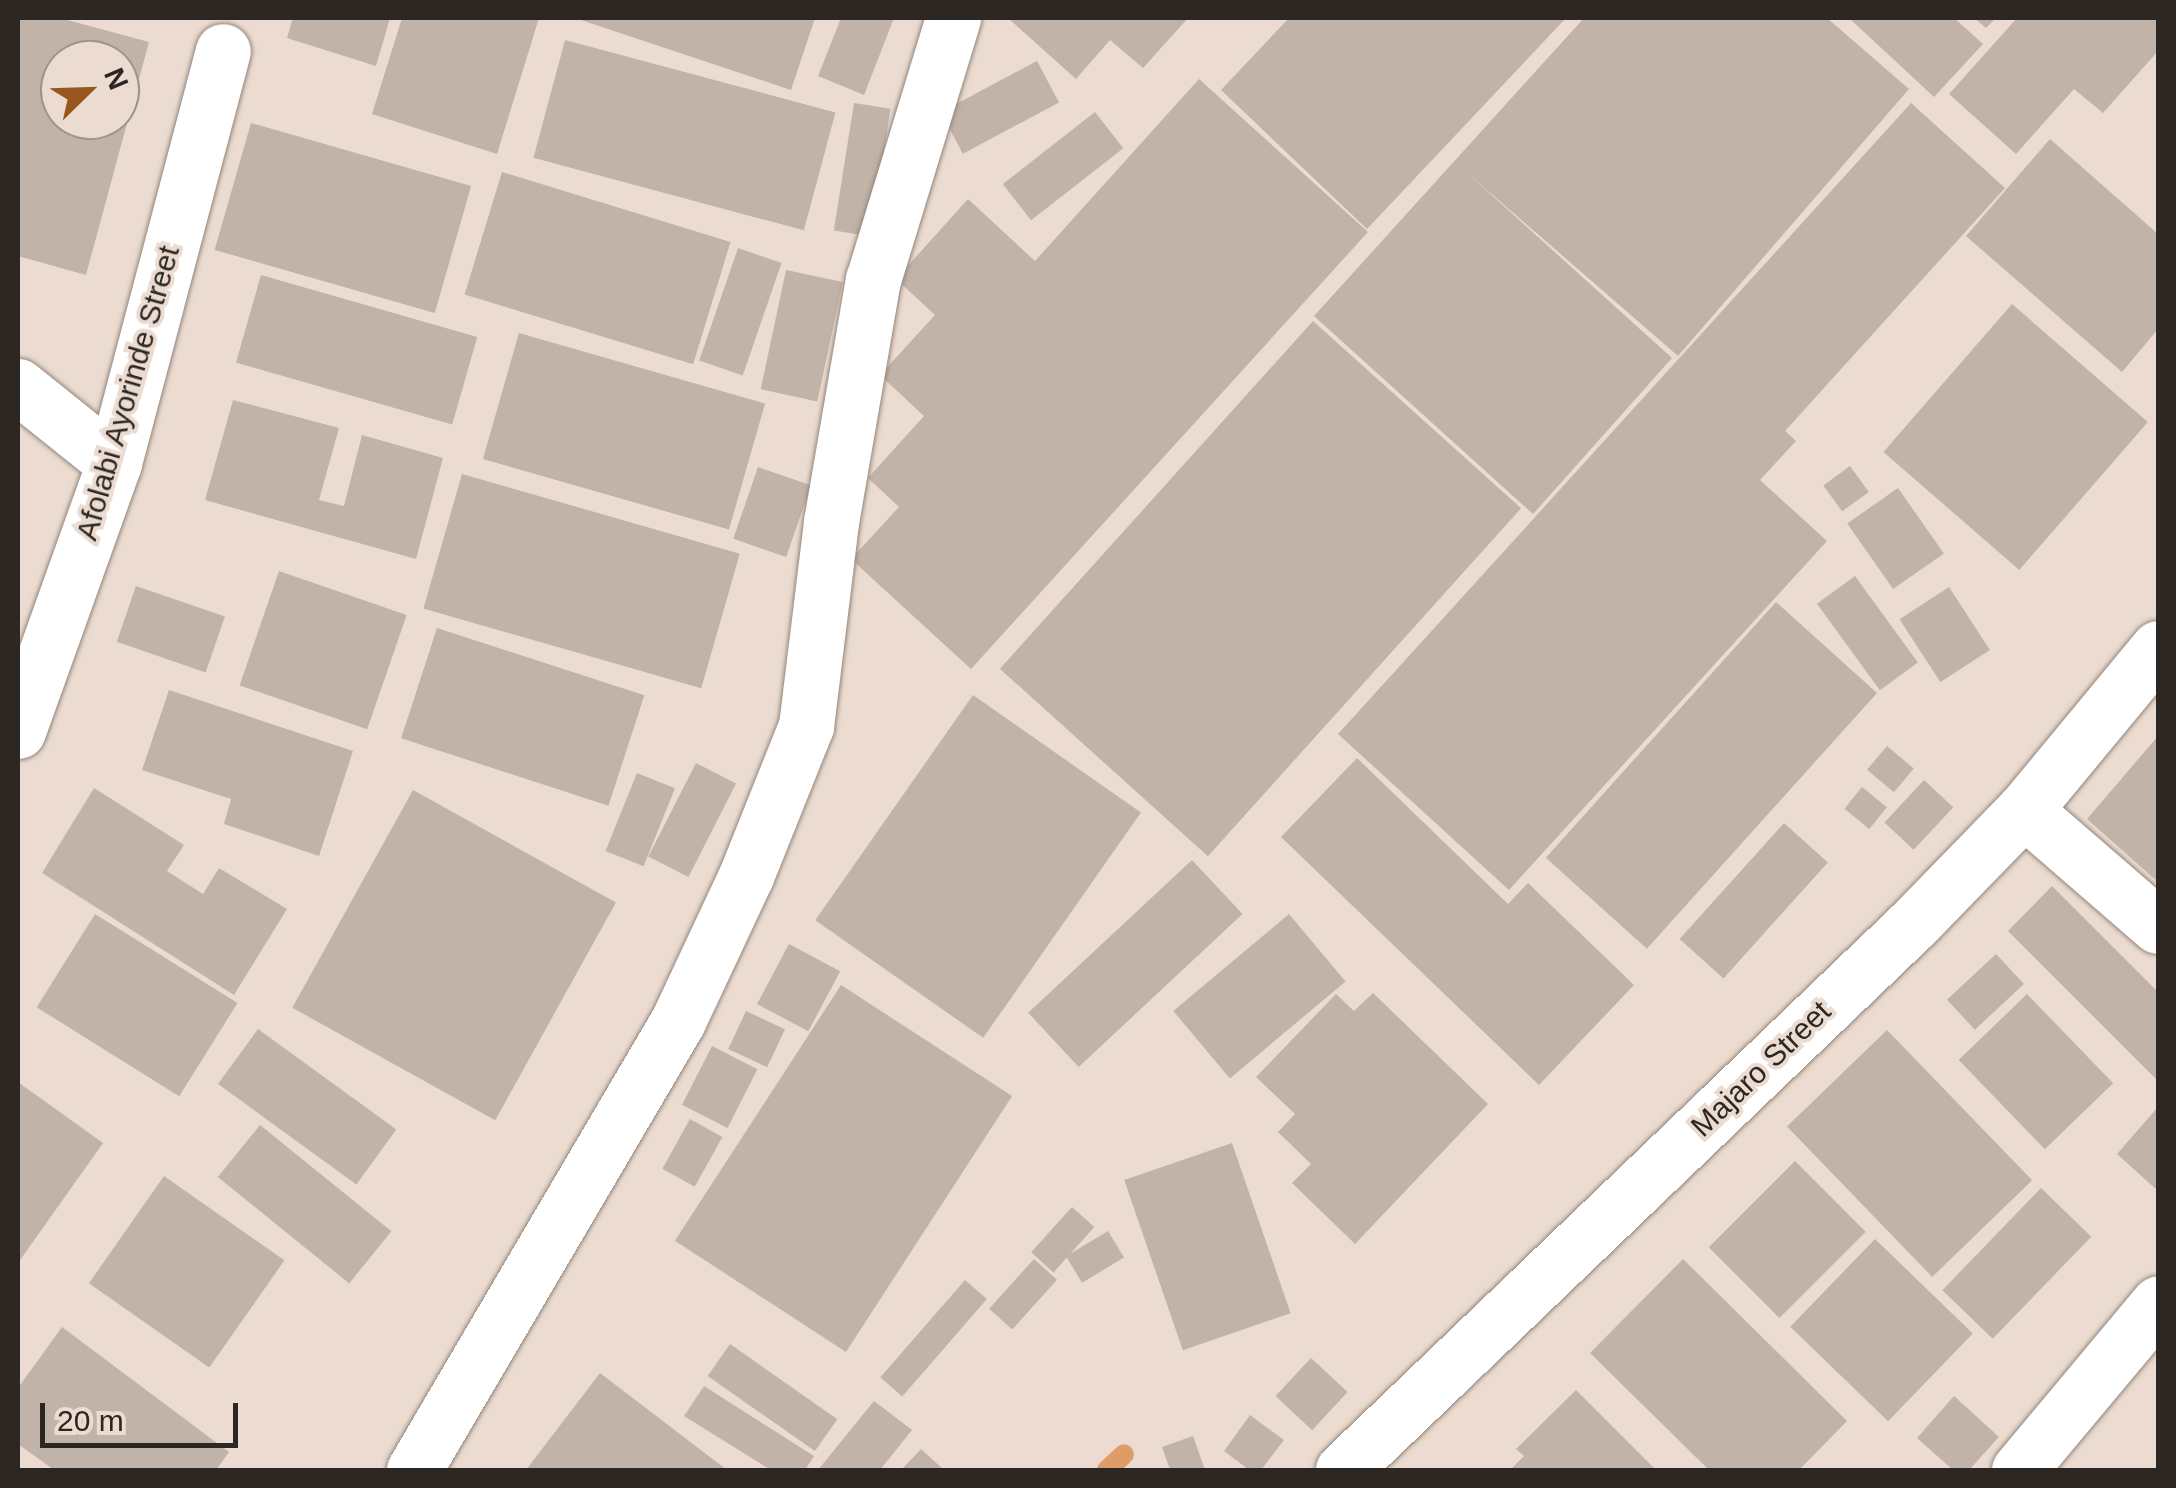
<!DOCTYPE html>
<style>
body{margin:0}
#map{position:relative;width:2176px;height:1488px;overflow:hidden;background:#ebdbd0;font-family:Helvetica,sans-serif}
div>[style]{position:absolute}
.stream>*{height:20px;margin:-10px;padding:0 10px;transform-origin:10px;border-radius:10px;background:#e09c66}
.building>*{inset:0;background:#c2b3a8;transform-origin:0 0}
.roads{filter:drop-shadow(0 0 2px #93857b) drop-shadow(0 0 2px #93857b)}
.street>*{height:55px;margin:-27.5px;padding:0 27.5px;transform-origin:27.5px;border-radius:27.5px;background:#fff}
span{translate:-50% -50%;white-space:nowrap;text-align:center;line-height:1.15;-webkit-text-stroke:8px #ebdbd0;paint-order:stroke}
.street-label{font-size:30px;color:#2d2723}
.frame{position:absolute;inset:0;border:20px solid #2d2723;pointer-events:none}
.north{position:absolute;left:40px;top:40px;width:100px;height:100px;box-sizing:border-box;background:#ebdbd0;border:2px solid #9f938b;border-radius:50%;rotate:67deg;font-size:28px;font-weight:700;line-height:40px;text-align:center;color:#2d2723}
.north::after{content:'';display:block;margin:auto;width:35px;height:45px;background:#96571e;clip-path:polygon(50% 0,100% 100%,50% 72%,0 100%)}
.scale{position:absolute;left:40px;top:1403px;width:198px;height:45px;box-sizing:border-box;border:5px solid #2d2723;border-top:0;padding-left:12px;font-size:30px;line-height:35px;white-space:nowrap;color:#2d2723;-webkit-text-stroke:8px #ebdbd0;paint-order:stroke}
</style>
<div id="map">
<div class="stream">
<div style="left:1107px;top:1470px;width:23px;rotate:-43deg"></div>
</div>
<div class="building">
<div style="clip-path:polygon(evenodd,18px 18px,60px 18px,149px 42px,86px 275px,18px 256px,18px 18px,60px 60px,120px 60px,120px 120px,60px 120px,60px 60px)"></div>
<div style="clip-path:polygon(293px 18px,390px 18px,376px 66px,287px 38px)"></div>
<div style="clip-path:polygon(402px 18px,539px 18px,497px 154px,372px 114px)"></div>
<div style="clip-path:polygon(575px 18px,815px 18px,791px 90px)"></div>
<div style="clip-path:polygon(841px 18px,894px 18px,864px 95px,818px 76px)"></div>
<div style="clip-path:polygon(1008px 18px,1188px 18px,1143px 68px,1110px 40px,1076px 79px)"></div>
<div style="clip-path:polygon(1289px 18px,1566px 18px,1367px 229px,1221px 90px)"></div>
<div style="clip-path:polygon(1584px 18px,1827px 18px,1909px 89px,1678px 356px,1465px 171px,1672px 358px,1533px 514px,1314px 316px)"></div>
<div style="clip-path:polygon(1849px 18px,1954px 18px,1983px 44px,1934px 97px)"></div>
<div style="clip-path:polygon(1974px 18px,1996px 18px,1986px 28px)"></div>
<div style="clip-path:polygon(2017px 18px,2158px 18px,2158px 51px,2103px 113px,2074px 89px,2016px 154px,1949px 94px)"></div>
<div style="left:565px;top:40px;width:280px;height:122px;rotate:15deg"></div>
<div style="left:1037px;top:61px;width:47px;height:109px;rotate:62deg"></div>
<div style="clip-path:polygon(1199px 79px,1368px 232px,971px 669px,851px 559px,899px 507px,868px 478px,924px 416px,880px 375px,935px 315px,896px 279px,968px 199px,1035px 261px)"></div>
<div style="left:854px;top:103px;width:37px;height:129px;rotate:9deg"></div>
<div style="clip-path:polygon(1911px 103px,2005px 188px,1785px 431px,1796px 441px,1760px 480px,1827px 541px,1509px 890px,1338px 734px)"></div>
<div style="left:1095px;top:112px;width:46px;height:117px;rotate:52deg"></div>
<div style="left:251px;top:123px;width:229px;height:132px;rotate:16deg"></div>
<div style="clip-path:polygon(2050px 139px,2158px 234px,2158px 329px,2122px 372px,1966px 236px)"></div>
<div style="left:502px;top:172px;width:239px;height:128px;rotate:17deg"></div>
<div style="left:738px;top:248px;width:46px;height:119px;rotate:19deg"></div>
<div style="left:786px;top:270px;width:58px;height:122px;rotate:12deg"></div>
<div style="left:261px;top:275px;width:225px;height:91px;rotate:16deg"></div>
<div style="left:2012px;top:304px;width:180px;height:196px;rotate:41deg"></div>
<div style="left:1313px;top:321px;width:280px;height:468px;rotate:42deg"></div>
<div style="left:519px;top:333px;width:256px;height:131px;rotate:16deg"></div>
<div style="clip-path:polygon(233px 400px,339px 428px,319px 500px,344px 506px,362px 435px,443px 458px,416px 559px,205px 500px)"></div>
<div style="left:1850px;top:466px;width:32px;height:33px;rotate:54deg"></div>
<div style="left:758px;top:467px;width:56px;height:76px;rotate:19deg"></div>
<div style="left:462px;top:474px;width:289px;height:140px;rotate:16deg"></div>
<div style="left:1898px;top:488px;width:80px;height:62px;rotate:55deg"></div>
<div style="left:279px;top:571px;width:135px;height:121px;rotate:19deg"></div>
<div style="left:1855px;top:576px;width:107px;height:47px;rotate:54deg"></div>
<div style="left:136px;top:586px;width:94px;height:59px;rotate:19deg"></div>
<div style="left:1949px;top:587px;width:75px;height:59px;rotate:57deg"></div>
<div style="left:1776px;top:602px;width:136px;height:344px;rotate:42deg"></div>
<div style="left:437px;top:628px;width:218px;height:116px;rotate:18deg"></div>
<div style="clip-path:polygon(169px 690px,353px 751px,319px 856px,224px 824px,231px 799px,142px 770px)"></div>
<div style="left:973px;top:695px;width:205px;height:275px;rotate:35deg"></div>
<div style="clip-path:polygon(2158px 736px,2158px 882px,2087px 819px)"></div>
<div style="left:1887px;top:746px;width:35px;height:31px;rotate:40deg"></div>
<div style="clip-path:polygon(1357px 758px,1508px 904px,1528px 883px,1634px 985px,1539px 1085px,1281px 837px)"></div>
<div style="left:696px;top:763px;width:45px;height:105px;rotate:27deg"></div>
<div style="left:637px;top:773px;width:41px;height:84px;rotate:22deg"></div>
<div style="left:1924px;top:780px;width:40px;height:58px;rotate:43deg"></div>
<div style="left:1862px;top:787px;width:32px;height:28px;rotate:39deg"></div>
<div style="clip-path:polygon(94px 788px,184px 845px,167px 871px,203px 894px,219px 868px,287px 909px,234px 995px,42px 873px)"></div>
<div style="left:413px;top:790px;width:232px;height:249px;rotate:29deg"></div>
<div style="left:1784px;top:823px;width:59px;height:156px;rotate:42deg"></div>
<div style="left:1192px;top:860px;width:74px;height:224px;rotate:47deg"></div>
<div style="clip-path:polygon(2052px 886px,2158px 992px,2158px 1081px,2008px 931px)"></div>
<div style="left:95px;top:914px;width:168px;height:110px;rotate:32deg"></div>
<div style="left:1289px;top:914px;width:88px;height:151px;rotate:50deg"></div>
<div style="left:789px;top:944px;width:58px;height:68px;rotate:28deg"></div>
<div style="left:1996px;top:954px;width:41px;height:67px;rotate:47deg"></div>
<div style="left:841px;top:985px;width:204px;height:305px;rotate:33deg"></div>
<div style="clip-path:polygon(1373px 993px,1488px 1104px,1355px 1244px,1292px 1183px,1311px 1164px,1278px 1132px,1295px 1114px,1256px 1077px,1336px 994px,1354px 1011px)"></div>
<div style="left:2027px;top:994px;width:124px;height:95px;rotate:46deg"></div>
<div style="left:746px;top:1011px;width:43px;height:42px;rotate:25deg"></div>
<div style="left:258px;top:1029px;width:171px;height:68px;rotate:36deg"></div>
<div style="left:1887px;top:1030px;width:209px;height:139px;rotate:46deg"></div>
<div style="left:712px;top:1046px;width:51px;height:66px;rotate:27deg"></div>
<div style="clip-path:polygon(18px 1082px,103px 1143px,18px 1263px)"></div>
<div style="clip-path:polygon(2158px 1107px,2158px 1191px,2117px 1154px)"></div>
<div style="left:690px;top:1119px;width:37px;height:57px;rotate:29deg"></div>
<div style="left:260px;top:1125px;width:169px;height:67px;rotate:39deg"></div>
<div style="left:1232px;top:1143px;width:180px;height:114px;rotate:71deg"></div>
<div style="left:1795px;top:1161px;width:100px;height:122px;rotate:45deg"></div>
<div style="left:164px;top:1176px;width:147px;height:131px;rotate:35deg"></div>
<div style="left:2041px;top:1188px;width:70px;height:142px;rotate:44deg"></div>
<div style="left:1072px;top:1207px;width:30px;height:61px;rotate:42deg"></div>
<div style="left:1108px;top:1231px;width:31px;height:49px;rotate:59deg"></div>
<div style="left:1875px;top:1239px;width:136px;height:122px;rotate:44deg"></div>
<div style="left:1034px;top:1259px;width:31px;height:67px;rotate:42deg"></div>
<div style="clip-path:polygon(1683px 1259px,1847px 1421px,1799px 1470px,1709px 1470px,1590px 1353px)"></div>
<div style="left:965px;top:1280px;width:29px;height:129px;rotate:41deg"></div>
<div style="clip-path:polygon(62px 1327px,229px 1452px,216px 1470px,54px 1470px,18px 1444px,18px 1388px)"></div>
<div style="left:730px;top:1344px;width:131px;height:39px;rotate:35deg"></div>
<div style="left:1311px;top:1358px;width:50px;height:52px;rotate:43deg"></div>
<div style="clip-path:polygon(600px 1373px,727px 1470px,526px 1470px)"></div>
<div style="clip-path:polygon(704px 1386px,814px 1456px,805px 1470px,771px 1470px,684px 1416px)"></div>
<div style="clip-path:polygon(1576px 1390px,1656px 1470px,1510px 1470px,1524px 1456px,1516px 1449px)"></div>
<div style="clip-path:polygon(1954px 1396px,1999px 1437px,1969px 1470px,1953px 1470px,1917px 1438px)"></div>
<div style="clip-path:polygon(874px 1401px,912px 1430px,880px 1470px,818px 1470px)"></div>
<div style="clip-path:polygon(1250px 1415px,1284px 1440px,1261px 1470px,1249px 1470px,1224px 1451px)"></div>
<div style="clip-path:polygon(1193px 1436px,1205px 1470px,1170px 1470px,1162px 1447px)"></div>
<div style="clip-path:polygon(921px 1449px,944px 1470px,901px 1470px)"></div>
</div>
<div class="roads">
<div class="street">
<div style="left:18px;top:386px;width:123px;rotate:38.7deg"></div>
<div style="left:18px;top:731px;width:285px;rotate:-70.3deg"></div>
<div style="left:114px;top:463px;width:426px;rotate:-75.2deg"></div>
<div style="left:2024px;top:810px;width:177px;rotate:40.9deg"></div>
<div style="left:414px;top:1470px;width:521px;rotate:-59.55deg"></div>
<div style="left:678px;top:1021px;width:160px;rotate:-64.9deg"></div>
<div style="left:746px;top:876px;width:162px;rotate:-68.2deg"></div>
<div style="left:806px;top:726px;width:206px;rotate:-83deg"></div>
<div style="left:831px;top:522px;width:246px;rotate:-80.2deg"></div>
<div style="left:873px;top:280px;width:274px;rotate:-73deg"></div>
<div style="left:1343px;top:1470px;width:791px;rotate:-43.77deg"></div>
<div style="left:1914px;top:923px;width:158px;rotate:-45.8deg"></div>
<div style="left:2024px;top:810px;width:210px;rotate:-50.4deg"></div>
<div style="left:2019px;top:1470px;width:217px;rotate:-50.1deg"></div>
</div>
</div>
<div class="street-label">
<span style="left:128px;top:393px;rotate:-74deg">Afolabi Ayorinde Street</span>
<span style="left:1761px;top:1069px;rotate:-44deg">Majaro Street</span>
</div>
<div class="frame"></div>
<div class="north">N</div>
<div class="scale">20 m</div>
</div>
